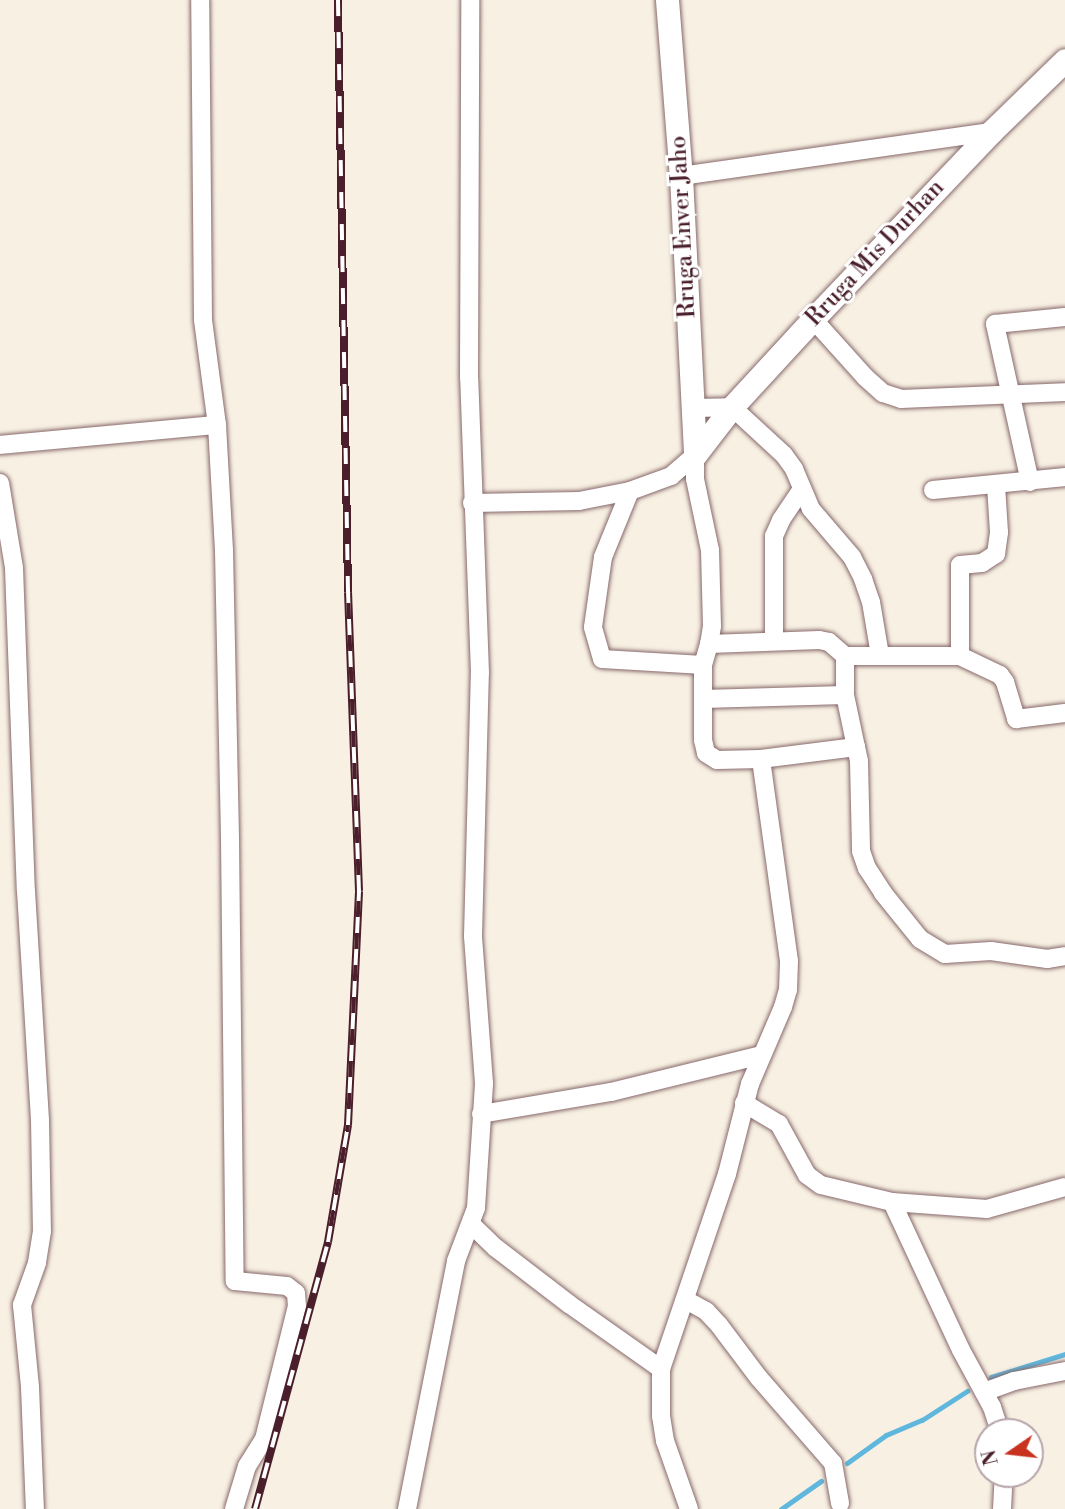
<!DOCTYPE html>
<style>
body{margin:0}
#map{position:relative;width:1065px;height:1509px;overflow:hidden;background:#f8f1e3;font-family:"Libre Bodoni",serif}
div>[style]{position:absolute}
.stream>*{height:5px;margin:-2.5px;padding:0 2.5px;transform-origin:2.5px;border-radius:2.5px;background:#60b7dd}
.roads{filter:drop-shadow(0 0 2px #87686b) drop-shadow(0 0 2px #87686b)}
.minor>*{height:18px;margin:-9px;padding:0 9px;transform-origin:9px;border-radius:9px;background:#fff}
.tertiary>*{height:23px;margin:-11.5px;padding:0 11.5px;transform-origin:11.5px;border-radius:11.5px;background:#fff}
.rail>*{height:8px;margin-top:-4px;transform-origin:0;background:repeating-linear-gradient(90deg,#fff 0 16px,#4a1f2b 0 32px);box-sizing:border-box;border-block:2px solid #4a1f2b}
span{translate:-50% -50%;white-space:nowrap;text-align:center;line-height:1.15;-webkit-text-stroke:6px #fff;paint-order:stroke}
.street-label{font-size:23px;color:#4a1f2b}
.north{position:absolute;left:974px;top:1418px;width:70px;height:70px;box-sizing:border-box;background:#fff;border:2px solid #b7a5aa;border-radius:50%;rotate:256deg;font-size:19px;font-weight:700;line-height:28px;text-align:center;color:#4a1f2b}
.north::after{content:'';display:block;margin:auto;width:24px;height:32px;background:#c8321e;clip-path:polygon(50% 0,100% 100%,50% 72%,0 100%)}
</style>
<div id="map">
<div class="stream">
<div style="left:991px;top:1377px;width:77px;rotate:-17.3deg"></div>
<div style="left:847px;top:1463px;width:48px;rotate:-35.7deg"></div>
<div style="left:886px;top:1435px;width:39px;rotate:-23deg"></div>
<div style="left:922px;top:1420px;width:54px;rotate:-32.8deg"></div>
<div style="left:781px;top:1509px;width:49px;rotate:-35deg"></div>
</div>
<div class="roads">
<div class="minor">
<div style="left:681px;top:176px;width:313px;rotate:-8.1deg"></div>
<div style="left:813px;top:319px;width:78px;rotate:48.1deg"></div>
<div style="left:865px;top:377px;width:24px;rotate:42deg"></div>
<div style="left:883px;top:393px;width:19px;rotate:18deg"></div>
<div style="left:901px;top:399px;width:164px;rotate:-2.4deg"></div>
<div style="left:693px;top:408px;width:39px;rotate:-1deg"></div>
<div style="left:732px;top:407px;width:71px;rotate:42.7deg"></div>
<div style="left:784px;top:455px;width:17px;rotate:54deg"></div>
<div style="left:794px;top:469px;width:43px;rotate:67deg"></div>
<div style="left:811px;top:509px;width:63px;rotate:49.5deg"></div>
<div style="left:852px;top:557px;width:25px;rotate:63deg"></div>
<div style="left:863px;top:579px;width:24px;rotate:71deg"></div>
<div style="left:871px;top:602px;width:54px;rotate:80.4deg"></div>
<div style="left:217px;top:425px;width:126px;rotate:86.8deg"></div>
<div style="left:224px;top:551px;width:287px;rotate:88.8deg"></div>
<div style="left:230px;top:838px;width:443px;rotate:89.4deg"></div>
<div style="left:235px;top:1281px;width:52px;rotate:5.5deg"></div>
<div style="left:287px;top:1286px;width:11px;rotate:38deg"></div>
<div style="left:296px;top:1293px;width:13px;rotate:86deg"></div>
<div style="left:297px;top:1306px;width:137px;rotate:103.9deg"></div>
<div style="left:264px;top:1439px;width:32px;rotate:122deg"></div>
<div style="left:247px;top:1466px;width:45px;rotate:106.8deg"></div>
<div style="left:0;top:445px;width:218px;rotate:-5.3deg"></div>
<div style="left:217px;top:425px;width:106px;rotate:-97.6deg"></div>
<div style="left:203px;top:320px;width:320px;rotate:-90.5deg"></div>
<div style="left:695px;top:455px;width:24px;rotate:90deg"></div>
<div style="left:695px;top:479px;width:73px;rotate:78.1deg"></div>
<div style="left:710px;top:550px;width:76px;rotate:88.5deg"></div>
<div style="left:712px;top:626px;width:18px;rotate:99deg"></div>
<div style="left:1030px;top:482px;width:162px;rotate:-102.5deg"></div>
<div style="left:995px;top:324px;width:70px;rotate:-5.7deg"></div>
<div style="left:0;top:483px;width:86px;rotate:80.6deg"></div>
<div style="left:14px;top:568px;width:323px;rotate:87.9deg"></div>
<div style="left:26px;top:891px;width:229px;rotate:86.5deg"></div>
<div style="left:40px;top:1120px;width:111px;rotate:89deg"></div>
<div style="left:42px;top:1231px;width:32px;rotate:99deg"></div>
<div style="left:37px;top:1263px;width:45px;rotate:109.7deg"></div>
<div style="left:22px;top:1305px;width:82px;rotate:84.4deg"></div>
<div style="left:30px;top:1387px;width:122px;rotate:87.7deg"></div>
<div style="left:933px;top:490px;width:133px;rotate:-5.6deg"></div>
<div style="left:472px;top:503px;width:107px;rotate:-1.1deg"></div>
<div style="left:579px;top:501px;width:52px;rotate:-11.1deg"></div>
<div style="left:774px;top:641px;width:105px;rotate:-90deg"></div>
<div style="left:774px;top:536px;width:17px;rotate:-66deg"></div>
<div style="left:781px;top:520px;width:37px;rotate:-56deg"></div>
<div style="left:845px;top:656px;width:115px"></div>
<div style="left:960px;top:656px;width:44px;rotate:25.4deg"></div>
<div style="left:1000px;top:675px;width:9px;rotate:54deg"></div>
<div style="left:1005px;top:682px;width:39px;rotate:73deg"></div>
<div style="left:1016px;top:719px;width:49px;rotate:-7deg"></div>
<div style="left:960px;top:656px;width:91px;rotate:-90deg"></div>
<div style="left:960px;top:565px;width:22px;rotate:-5deg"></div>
<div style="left:982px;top:563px;width:17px;rotate:-33deg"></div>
<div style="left:996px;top:554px;width:22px;rotate:-82deg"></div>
<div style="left:999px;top:532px;width:47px;rotate:-93.7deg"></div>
<div style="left:703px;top:665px;width:22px;rotate:-74deg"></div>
<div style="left:709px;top:644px;width:110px;rotate:-2.1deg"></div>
<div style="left:819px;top:640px;width:10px;rotate:11deg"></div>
<div style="left:829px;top:642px;width:21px;rotate:41deg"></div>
<div style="left:845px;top:656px;width:39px;rotate:90deg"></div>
<div style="left:845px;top:695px;width:53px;rotate:78.1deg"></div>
<div style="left:856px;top:747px;width:96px;rotate:172.8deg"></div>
<div style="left:703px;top:699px;width:142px;rotate:-1.6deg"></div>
<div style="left:856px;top:747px;width:14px;rotate:78deg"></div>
<div style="left:859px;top:761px;width:90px;rotate:88.7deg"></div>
<div style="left:861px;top:851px;width:18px;rotate:71deg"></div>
<div style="left:867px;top:868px;width:30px;rotate:57deg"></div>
<div style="left:883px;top:893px;width:59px;rotate:51.2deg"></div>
<div style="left:920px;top:939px;width:29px;rotate:31deg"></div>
<div style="left:945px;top:954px;width:46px;rotate:-3.7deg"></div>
<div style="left:991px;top:951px;width:57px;rotate:8.1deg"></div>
<div style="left:1047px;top:959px;width:18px;rotate:-9deg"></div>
<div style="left:744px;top:1103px;width:41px;rotate:31deg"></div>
<div style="left:779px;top:1124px;width:58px;rotate:61.2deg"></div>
<div style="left:807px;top:1175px;width:17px;rotate:36deg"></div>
<div style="left:821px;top:1185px;width:73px;rotate:13.5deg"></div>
<div style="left:892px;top:1202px;width:163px;rotate:65deg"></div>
<div style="left:961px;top:1350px;width:65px;rotate:61.5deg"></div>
<div style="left:992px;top:1407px;width:26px;rotate:72deg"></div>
<div style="left:481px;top:1114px;width:132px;rotate:-9.6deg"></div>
<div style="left:611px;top:1092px;width:155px;rotate:-13.8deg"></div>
<div style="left:892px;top:1202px;width:95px;rotate:4.2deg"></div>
<div style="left:987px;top:1209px;width:81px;rotate:-15.8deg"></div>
<div style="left:472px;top:1225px;width:33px;rotate:44deg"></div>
<div style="left:496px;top:1248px;width:92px;rotate:37.5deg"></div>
<div style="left:569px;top:1304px;width:113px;rotate:35.2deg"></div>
<div style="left:686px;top:1300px;width:23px;rotate:29deg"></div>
<div style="left:706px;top:1311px;width:19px;rotate:47deg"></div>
<div style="left:719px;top:1325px;width:66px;rotate:53deg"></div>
<div style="left:759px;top:1378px;width:113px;rotate:49deg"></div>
<div style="left:833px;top:1463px;width:41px;rotate:80.1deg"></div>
<div style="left:984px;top:1392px;width:32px;rotate:-20deg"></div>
<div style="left:1014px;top:1381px;width:52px;rotate:-11.1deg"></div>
<div style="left:407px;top:1509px;width:253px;rotate:-78.8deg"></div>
<div style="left:456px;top:1261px;width:57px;rotate:-69.3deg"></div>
<div style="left:476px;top:1208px;width:125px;rotate:-86.3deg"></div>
<div style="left:484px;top:1083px;width:147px;rotate:-94.3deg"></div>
<div style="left:473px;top:936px;width:263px;rotate:-88.5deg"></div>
<div style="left:480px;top:673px;width:295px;rotate:-92.1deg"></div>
<div style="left:469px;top:378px;width:378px;rotate:-89.8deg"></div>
<div style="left:689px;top:1509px;width:72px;rotate:-109.4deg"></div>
<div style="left:665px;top:1441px;width:25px;rotate:-99deg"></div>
<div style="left:661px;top:1416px;width:47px;rotate:-90deg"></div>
<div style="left:661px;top:1369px;width:206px;rotate:-71.3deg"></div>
<div style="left:727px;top:1174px;width:93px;rotate:-75.7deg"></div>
<div style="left:750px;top:1084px;width:84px;rotate:-66.8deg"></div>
<div style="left:783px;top:1007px;width:18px;rotate:-74deg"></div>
<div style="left:788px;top:990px;width:29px;rotate:-88deg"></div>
<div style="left:789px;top:961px;width:204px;rotate:-97.9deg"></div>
<div style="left:761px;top:759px;width:44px;rotate:178.7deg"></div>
<div style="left:717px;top:760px;width:13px;rotate:-148deg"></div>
<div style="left:706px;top:753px;width:13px;rotate:-103deg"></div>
<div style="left:703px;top:740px;width:75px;rotate:-90deg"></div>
<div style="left:703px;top:665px;width:101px;rotate:-176.6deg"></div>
<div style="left:602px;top:659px;width:33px;rotate:-106deg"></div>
<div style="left:593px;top:627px;width:71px;rotate:-81.9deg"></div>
<div style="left:603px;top:557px;width:71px;rotate:-67.8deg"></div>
<div style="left:630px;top:491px;width:44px;rotate:-20.1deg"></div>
<div style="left:671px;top:476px;width:32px;rotate:-41deg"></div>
<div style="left:1002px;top:1509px;width:35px;rotate:-87deg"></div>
</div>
<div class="tertiary">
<div style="left:667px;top:0;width:177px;rotate:85.5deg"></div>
<div style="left:681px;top:176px;width:279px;rotate:87.1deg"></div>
<div style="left:695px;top:455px;width:61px;rotate:-52.4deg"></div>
<div style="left:732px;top:407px;width:120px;rotate:-47.4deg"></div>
<div style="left:813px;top:319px;width:258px;rotate:-46.4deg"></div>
<div style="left:991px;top:132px;width:103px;rotate:-44.2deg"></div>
</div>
</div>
<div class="rail">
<div style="left:255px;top:1509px;width:277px;rotate:-74.7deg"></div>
<div style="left:328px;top:1242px;width:119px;rotate:-80.3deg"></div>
<div style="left:348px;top:1125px;width:234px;rotate:-87.3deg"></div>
<div style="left:359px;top:891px;width:299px;rotate:-92.1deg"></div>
<div style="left:348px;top:592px;width:592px;rotate:-90.97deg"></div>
</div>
<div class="street-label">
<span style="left:683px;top:227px;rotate:-93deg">Rruga Enver Jaho</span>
<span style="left:875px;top:253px;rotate:-47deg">Rruga Mis Durhan</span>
</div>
<div class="north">N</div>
</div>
